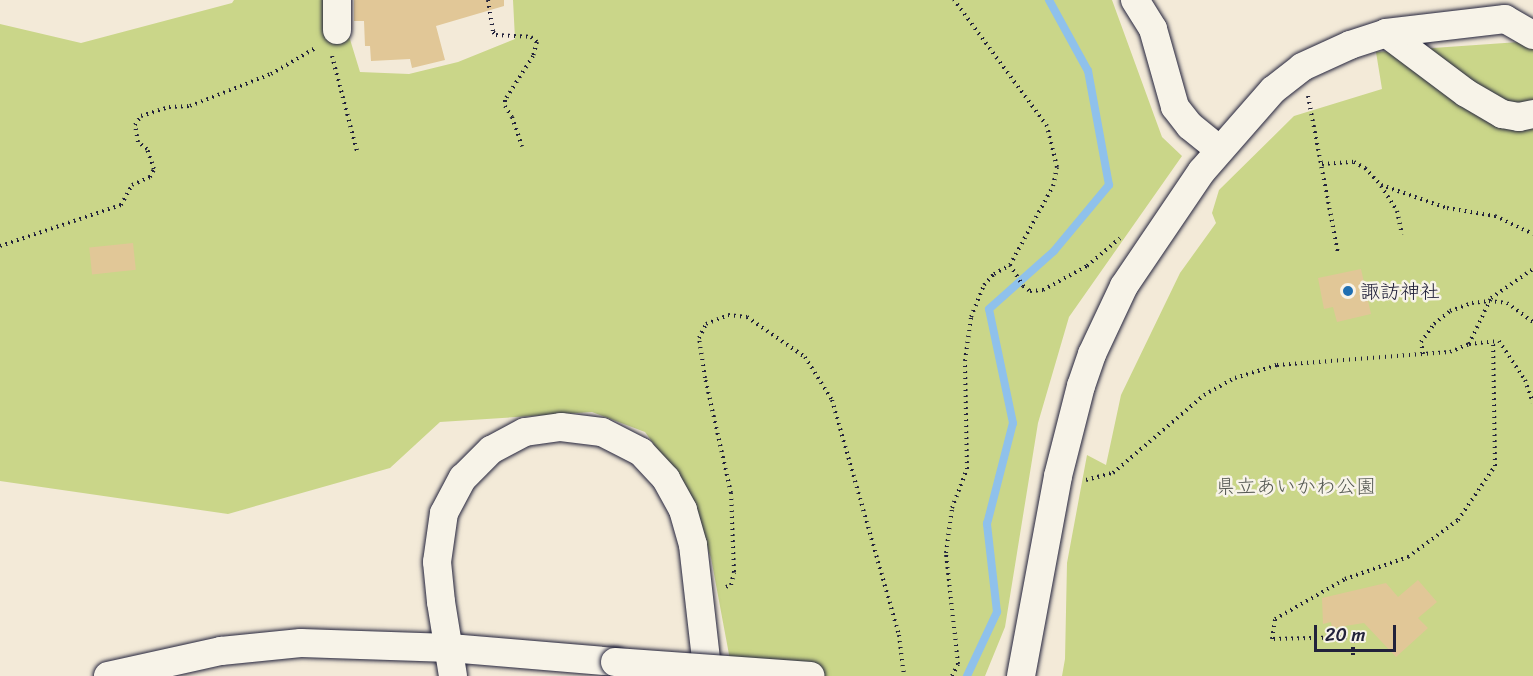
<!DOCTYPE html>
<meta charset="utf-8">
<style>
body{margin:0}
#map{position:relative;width:1533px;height:676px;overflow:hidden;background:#f3ead8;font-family:Sriracha,"Klee One",sans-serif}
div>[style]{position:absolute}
.green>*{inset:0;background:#cad689}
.stream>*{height:8px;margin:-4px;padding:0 4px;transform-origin:4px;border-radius:4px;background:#8fc1eb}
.building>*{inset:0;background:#e1c797;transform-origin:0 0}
.path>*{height:4px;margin-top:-2px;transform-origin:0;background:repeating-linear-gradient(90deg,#22223b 0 1.5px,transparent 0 6px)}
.roads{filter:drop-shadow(0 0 2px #22223b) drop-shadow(0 0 2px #22223b)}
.minor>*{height:28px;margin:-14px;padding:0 14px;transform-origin:14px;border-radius:14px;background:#f7f3e8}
.bridges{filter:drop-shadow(0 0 2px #22223b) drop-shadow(0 0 2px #22223b)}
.minor-bridge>*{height:28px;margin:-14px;padding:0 14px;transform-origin:14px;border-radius:14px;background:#f7f3e8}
.dots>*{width:16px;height:16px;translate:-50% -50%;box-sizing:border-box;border:3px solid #f7f3e8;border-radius:50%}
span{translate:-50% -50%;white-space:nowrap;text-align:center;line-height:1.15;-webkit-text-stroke:5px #f7f3e8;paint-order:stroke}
.poi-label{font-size:20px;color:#22223b}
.left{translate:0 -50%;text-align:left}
.park-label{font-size:20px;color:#545852}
.scale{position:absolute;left:1314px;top:625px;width:82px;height:27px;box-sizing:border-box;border:3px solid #22223b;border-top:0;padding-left:8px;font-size:18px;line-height:21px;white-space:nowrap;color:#22223b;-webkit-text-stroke:4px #f7f3e8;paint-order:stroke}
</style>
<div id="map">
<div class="green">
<div style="clip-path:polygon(234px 0,338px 0,360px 72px,409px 74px,458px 62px,515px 39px,513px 0,1112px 0,1162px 137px,1182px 156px,1069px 317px,1038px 423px,1005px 627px,985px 676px,733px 676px,711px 558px,689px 492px,645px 432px,592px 412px,440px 422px,390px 468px,228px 514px,0 481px,0 24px,81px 43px,232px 3px)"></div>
<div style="clip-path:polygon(1533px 41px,1533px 676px,1062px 676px,1065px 659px,1067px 563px,1087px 455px,1106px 465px,1121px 395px,1180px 273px,1216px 223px,1212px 213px,1219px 190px,1294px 116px,1382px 89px,1376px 52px)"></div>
</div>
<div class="stream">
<div style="left:967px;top:676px;width:71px;rotate:-64.9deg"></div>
<div style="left:997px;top:612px;width:89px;rotate:-96.5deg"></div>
<div style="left:987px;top:524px;width:104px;rotate:-75.6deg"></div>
<div style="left:1013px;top:423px;width:116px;rotate:-101.9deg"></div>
<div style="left:989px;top:309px;width:87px;rotate:-41.7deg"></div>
<div style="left:1054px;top:251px;width:86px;rotate:-50.2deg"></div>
<div style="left:1109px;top:185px;width:116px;rotate:-100.4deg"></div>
<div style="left:1088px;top:71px;width:81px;rotate:-118.8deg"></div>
</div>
<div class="building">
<div style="clip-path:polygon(354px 0,504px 0,504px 6px,436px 26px,445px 60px,412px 68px,410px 59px,371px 61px,370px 46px,365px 46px,364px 21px,354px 21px)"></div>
<div style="left:133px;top:243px;width:27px;height:44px;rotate:84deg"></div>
<div style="clip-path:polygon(1361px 269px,1371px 314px,1337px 322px,1333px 307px,1324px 309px,1318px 278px)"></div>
<div style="clip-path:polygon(1418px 580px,1437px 602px,1418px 618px,1428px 628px,1396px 657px,1364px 623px,1332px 628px,1331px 622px,1323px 624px,1322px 598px,1386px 583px,1398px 597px)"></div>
</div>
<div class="path">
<div style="left:488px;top:0;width:32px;rotate:81deg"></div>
<div style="left:493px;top:32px;width:4px;rotate:45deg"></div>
<div style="left:496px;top:35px;width:35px;rotate:3deg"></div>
<div style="left:531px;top:37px;width:8px;rotate:40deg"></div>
<div style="left:537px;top:42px;width:15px;rotate:106deg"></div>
<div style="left:533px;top:56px;width:52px;rotate:122.5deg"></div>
<div style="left:505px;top:100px;width:6px;rotate:90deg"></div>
<div style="left:505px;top:106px;width:13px;rotate:58deg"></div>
<div style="left:512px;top:117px;width:31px;rotate:71deg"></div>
<div style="left:332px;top:56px;width:98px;rotate:75.3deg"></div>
<div style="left:1308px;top:96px;width:161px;rotate:79.2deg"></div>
<div style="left:1322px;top:164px;width:32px;rotate:-4deg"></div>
<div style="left:1354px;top:162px;width:13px;rotate:29deg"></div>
<div style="left:1365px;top:168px;width:23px;rotate:47deg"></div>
<div style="left:1381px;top:185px;width:70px;rotate:19.2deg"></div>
<div style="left:1447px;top:208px;width:49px;rotate:9.5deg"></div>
<div style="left:1495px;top:216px;width:42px;rotate:25.3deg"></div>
<div style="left:1381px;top:186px;width:30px;rotate:57deg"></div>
<div style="left:1397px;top:211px;width:24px;rotate:78deg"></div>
<div style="left:0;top:246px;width:128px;rotate:-18.7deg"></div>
<div style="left:121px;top:205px;width:23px;rotate:-61deg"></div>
<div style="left:132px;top:185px;width:20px;rotate:-24deg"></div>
<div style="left:150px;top:177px;width:9px;rotate:-63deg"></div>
<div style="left:154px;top:169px;width:21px;rotate:-109deg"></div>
<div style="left:147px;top:149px;width:11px;rotate:-142deg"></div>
<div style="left:138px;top:142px;width:17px;rotate:-100deg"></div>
<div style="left:135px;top:125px;width:11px;rotate:-56deg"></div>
<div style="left:141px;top:116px;width:29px;rotate:-18deg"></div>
<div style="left:169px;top:107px;width:21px;rotate:-3deg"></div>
<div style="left:190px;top:106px;width:87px;rotate:-21.6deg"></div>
<div style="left:271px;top:74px;width:53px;rotate:-30.4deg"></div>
<div style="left:1010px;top:265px;width:25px;rotate:58deg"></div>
<div style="left:1023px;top:286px;width:9px;rotate:36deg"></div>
<div style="left:1030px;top:291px;width:13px;rotate:-4deg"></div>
<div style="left:1043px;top:290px;width:50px;rotate:-28.6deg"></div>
<div style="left:1087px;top:266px;width:43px;rotate:-40.3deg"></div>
<div style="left:1469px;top:344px;width:51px;rotate:-64.4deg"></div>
<div style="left:1491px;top:298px;width:51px;rotate:-34.6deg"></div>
<div style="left:1423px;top:354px;width:12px;rotate:-99deg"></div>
<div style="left:1421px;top:342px;width:22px;rotate:-54deg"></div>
<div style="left:1434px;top:324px;width:21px;rotate:-39deg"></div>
<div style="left:1450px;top:311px;width:23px;rotate:-20deg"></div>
<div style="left:1472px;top:303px;width:17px;rotate:-7deg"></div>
<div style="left:1489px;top:301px;width:18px;rotate:6deg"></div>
<div style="left:1507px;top:303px;width:32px;rotate:36deg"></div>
<div style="left:1086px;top:480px;width:28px;rotate:-15deg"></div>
<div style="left:1113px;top:473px;width:120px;rotate:-40.6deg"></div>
<div style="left:1204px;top:395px;width:35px;rotate:-29deg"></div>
<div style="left:1235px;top:378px;width:44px;rotate:-17.2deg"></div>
<div style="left:1277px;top:365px;width:173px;rotate:-4.3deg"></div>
<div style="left:1450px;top:352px;width:21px;rotate:-23deg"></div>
<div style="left:1469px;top:344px;width:30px;rotate:-6deg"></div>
<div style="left:1499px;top:341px;width:47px;rotate:56.3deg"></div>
<div style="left:1525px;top:380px;width:24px;rotate:71deg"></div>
<div style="left:726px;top:587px;width:5px;rotate:-22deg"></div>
<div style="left:731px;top:585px;width:13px;rotate:-77deg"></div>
<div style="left:734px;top:572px;width:79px;rotate:-92.2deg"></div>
<div style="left:731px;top:493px;width:118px;rotate:-102.7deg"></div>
<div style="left:705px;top:378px;width:40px;rotate:-98.5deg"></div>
<div style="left:699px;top:338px;width:16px;rotate:-63deg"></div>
<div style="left:706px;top:324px;width:24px;rotate:-22deg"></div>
<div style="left:728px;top:315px;width:19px;rotate:6deg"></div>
<div style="left:747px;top:317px;width:70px;rotate:34.6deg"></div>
<div style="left:805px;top:357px;width:51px;rotate:57.9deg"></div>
<div style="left:832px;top:400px;width:244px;rotate:74.1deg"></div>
<div style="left:899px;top:635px;width:41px;rotate:83deg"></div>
<div style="left:1353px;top:655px;width:18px;rotate:-90deg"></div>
<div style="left:1353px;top:637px;width:81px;rotate:178.6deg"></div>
<div style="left:1272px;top:639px;width:20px;rotate:-81deg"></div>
<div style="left:1275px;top:619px;width:81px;rotate:-29.7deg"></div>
<div style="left:1345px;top:579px;width:67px;rotate:-19.2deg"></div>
<div style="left:1408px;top:557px;width:62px;rotate:-36.5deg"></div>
<div style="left:1458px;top:520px;width:65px;rotate:-55.6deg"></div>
<div style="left:1495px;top:466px;width:124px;rotate:-90.9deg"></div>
<div style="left:952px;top:676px;width:13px;rotate:-63deg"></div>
<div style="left:958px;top:664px;width:112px;rotate:-96.2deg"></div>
<div style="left:946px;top:553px;width:45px;rotate:-82.4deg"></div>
<div style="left:952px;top:508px;width:42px;rotate:-69deg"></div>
<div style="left:967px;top:469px;width:108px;rotate:-91.1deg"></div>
<div style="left:965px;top:361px;width:44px;rotate:-82.2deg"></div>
<div style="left:971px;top:317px;width:35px;rotate:-68deg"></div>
<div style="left:984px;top:285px;width:15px;rotate:-48deg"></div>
<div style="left:994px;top:274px;width:18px;rotate:-29deg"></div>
<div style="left:1010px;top:265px;width:90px;rotate:-61.4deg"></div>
<div style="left:1053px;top:186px;width:19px;rotate:-78deg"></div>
<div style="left:1057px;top:167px;width:42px;rotate:-103.7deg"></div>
<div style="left:1047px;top:126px;width:157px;rotate:-126.4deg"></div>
</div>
<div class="roads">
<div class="minor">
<div style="left:1135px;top:0;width:34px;rotate:58deg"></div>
<div style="left:1153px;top:29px;width:81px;rotate:74.2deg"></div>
<div style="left:1175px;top:107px;width:24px;rotate:52deg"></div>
<div style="left:1190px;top:126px;width:38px;rotate:39deg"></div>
<div style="left:337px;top:30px;width:30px;rotate:-90deg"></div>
<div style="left:1386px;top:33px;width:100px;rotate:36.9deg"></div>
<div style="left:1466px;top:93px;width:42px;rotate:30.3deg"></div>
<div style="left:1502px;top:114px;width:17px;rotate:10deg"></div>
<div style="left:1519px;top:117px;width:14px;rotate:-12deg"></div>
<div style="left:108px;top:676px;width:116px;rotate:-12.5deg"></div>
<div style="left:221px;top:651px;width:80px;rotate:-5.7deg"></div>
<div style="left:301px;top:643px;width:149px;rotate:1.9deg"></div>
<div style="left:450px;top:648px;width:166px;rotate:4.8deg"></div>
<div style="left:453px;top:676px;width:75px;rotate:-99.2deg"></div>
<div style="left:441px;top:602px;width:40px;rotate:-95.7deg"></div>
<div style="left:437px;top:562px;width:49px;rotate:-81.9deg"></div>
<div style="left:444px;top:513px;width:40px;rotate:-62deg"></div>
<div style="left:463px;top:478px;width:40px;rotate:-45deg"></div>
<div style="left:491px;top:450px;width:38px;rotate:-28deg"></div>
<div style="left:525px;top:432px;width:36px;rotate:-8deg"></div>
<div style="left:561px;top:427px;width:41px;rotate:7deg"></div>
<div style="left:602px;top:432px;width:44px;rotate:27.1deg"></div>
<div style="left:641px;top:452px;width:37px;rotate:47deg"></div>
<div style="left:666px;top:479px;width:35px;rotate:61deg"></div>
<div style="left:683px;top:510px;width:36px;rotate:74deg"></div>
<div style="left:693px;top:545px;width:132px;rotate:83.5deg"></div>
<div style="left:1021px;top:676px;width:203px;rotate:-79.5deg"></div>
<div style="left:1058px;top:476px;width:93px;rotate:-75.7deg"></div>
<div style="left:1081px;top:386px;width:34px;rotate:-71deg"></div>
<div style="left:1092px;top:354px;width:75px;rotate:-64.8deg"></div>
<div style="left:1124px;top:286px;width:139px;rotate:-55.9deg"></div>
<div style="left:1202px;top:171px;width:108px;rotate:-48.8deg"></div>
<div style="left:1273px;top:90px;width:37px;rotate:-38deg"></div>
<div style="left:1302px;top:67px;width:53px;rotate:-24.6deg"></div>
<div style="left:1350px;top:45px;width:38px;rotate:-18deg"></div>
<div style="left:1386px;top:33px;width:120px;rotate:-6.7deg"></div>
<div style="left:1505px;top:19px;width:32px;rotate:30deg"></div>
</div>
</div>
<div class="bridges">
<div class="minor-bridge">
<div style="left:615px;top:662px;width:196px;rotate:4.1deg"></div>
</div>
</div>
<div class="dots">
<div style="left:1348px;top:291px;background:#1f6fb2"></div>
</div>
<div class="poi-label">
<span class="left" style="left:1360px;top:291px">諏訪神社</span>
</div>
<div class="park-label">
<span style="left:1296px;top:486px">県立あいかわ公園</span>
</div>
<div class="scale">20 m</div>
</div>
